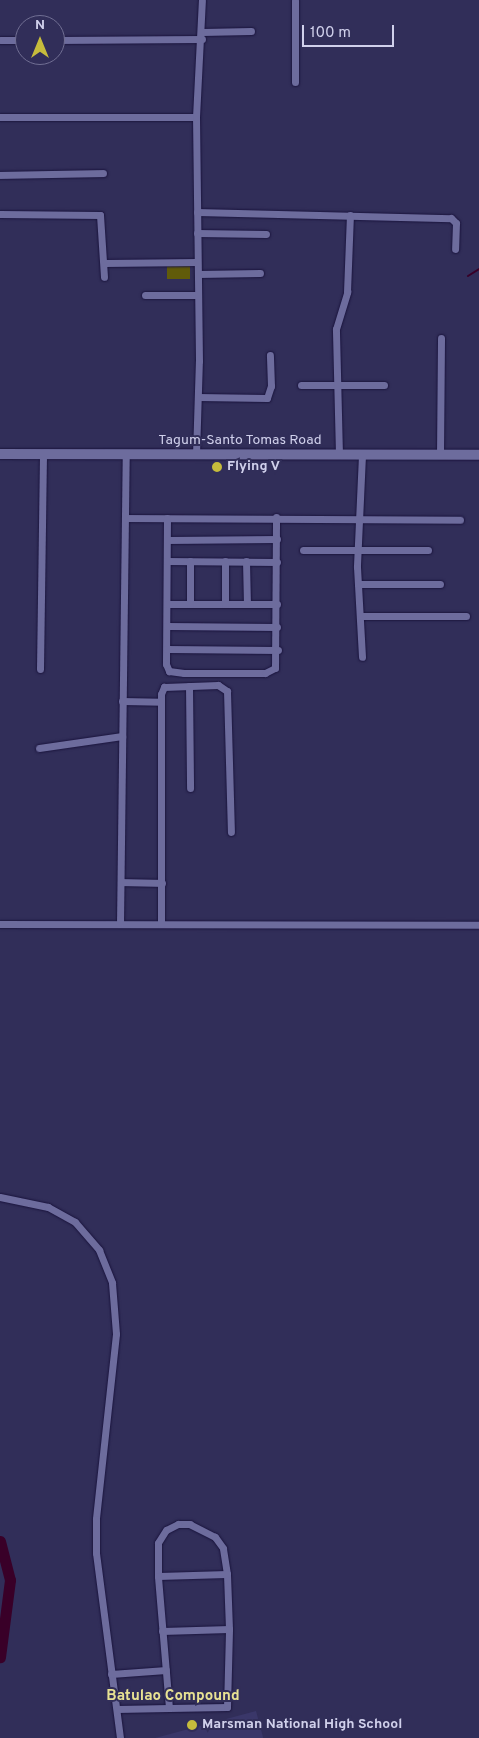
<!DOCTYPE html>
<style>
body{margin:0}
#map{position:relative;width:479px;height:1738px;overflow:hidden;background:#312e59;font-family:Overpass,sans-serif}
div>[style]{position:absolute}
.built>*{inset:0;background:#3a3769;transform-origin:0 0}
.green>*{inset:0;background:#615b0a;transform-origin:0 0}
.stream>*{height:2px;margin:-1px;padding:0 1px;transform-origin:1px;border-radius:1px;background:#390028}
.river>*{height:11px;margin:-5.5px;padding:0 5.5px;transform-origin:5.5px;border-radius:5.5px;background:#390028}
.roads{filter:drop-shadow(0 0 1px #1a143d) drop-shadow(0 0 1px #1a143d)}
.minor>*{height:7px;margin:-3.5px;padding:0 3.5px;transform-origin:3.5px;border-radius:3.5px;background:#6d6c9d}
.secondary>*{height:10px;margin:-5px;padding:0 5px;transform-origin:5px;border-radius:5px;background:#6d6c9d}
.dots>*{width:14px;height:14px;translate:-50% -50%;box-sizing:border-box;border:2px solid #312e59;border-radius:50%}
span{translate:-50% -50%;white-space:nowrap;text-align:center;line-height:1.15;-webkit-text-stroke:4px #312e59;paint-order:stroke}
.street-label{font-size:14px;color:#d0d0eb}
.poi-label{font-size:14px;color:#d0d0eb;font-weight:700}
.left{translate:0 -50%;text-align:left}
.neighbourhood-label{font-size:15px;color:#e8e293;font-weight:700}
.north{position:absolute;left:15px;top:15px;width:50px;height:50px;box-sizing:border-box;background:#312e59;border:1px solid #716f93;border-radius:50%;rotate:0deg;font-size:14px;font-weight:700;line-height:20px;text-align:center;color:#d0d0eb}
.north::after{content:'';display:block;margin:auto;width:18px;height:22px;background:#c6bc3c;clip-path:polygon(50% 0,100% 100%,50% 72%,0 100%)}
.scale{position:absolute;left:302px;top:25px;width:92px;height:22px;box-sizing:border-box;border:2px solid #d0d0eb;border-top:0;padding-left:6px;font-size:15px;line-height:18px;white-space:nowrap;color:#d0d0eb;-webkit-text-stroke:4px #312e59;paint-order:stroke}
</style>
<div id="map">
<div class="built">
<div style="left:256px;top:1711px;width:28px;height:135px;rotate:75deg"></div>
</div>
<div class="green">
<div style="left:167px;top:264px;width:23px;height:15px"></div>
</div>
<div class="stream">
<div style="left:468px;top:276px;width:13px;rotate:-32deg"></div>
</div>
<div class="river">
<div style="left:0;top:1541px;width:40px;rotate:75.6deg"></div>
<div style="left:10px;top:1580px;width:78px;rotate:97.4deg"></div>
</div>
<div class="roads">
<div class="minor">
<div style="left:295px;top:0;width:82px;rotate:90deg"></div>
<div style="left:202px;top:32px;width:49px;rotate:-1.2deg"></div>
<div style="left:0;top:40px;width:25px"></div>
<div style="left:55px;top:40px;width:147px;rotate:-0.4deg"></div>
<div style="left:0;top:117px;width:196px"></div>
<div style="left:0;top:175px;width:103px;rotate:-1.1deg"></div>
<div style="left:197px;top:212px;width:254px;rotate:1.4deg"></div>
<div style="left:451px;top:218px;width:7px;rotate:45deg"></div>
<div style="left:456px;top:223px;width:26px;rotate:92deg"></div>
<div style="left:0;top:214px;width:100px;rotate:0.6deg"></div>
<div style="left:100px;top:215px;width:62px;rotate:86.3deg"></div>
<div style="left:197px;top:233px;width:69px;rotate:0.8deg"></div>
<div style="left:104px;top:263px;width:93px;rotate:-0.6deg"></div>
<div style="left:198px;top:274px;width:62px;rotate:-0.9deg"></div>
<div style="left:145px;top:295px;width:53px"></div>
<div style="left:301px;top:385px;width:83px"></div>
<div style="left:198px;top:397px;width:69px;rotate:0.8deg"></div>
<div style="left:267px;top:398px;width:13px;rotate:-72deg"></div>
<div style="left:271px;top:386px;width:31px;rotate:-92deg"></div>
<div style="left:196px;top:454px;width:93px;rotate:-88.2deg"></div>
<div style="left:199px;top:361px;width:244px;rotate:-90.7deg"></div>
<div style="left:196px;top:117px;width:117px;rotate:-87.1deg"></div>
<div style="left:339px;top:455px;width:126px;rotate:-91.4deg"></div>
<div style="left:336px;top:329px;width:39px;rotate:-73deg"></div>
<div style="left:347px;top:292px;width:77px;rotate:-87.8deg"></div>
<div style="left:362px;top:455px;width:112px;rotate:92.6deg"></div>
<div style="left:357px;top:567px;width:90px;rotate:86.8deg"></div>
<div style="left:440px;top:455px;width:117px;rotate:-89.5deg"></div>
<div style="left:125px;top:518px;width:335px;rotate:0.3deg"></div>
<div style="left:167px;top:518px;width:146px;rotate:90.4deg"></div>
<div style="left:166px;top:664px;width:8px;rotate:67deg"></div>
<div style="left:169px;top:671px;width:15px;rotate:8deg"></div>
<div style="left:184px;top:673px;width:81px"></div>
<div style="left:265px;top:673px;width:11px;rotate:-27deg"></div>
<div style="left:275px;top:668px;width:151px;rotate:-89.6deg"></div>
<div style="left:167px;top:540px;width:110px;rotate:-0.5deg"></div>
<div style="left:303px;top:550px;width:125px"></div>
<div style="left:167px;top:561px;width:110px;rotate:0.5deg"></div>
<div style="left:246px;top:561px;width:43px;rotate:88.7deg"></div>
<div style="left:358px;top:584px;width:82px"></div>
<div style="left:167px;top:604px;width:110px"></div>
<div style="left:190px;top:604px;width:43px;rotate:-90deg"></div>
<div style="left:225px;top:604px;width:43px;rotate:-90deg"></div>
<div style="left:361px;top:616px;width:105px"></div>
<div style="left:167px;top:626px;width:110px;rotate:0.5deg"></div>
<div style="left:167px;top:649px;width:111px;rotate:0.5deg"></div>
<div style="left:40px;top:669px;width:215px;rotate:-89.2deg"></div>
<div style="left:189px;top:686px;width:102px;rotate:89.4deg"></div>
<div style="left:122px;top:701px;width:39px;rotate:1deg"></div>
<div style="left:39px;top:748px;width:84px;rotate:-8.2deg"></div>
<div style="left:122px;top:882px;width:40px;rotate:1.4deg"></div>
<div style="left:0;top:924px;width:479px;rotate:0.1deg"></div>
<div style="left:120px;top:924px;width:470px;rotate:-89.3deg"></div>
<div style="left:161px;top:924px;width:230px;rotate:-90deg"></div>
<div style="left:161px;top:694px;width:8px;rotate:-67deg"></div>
<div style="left:164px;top:687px;width:54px;rotate:-2.1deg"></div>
<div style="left:218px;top:685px;width:11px;rotate:34deg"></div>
<div style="left:227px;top:691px;width:141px;rotate:88.4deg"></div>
<div style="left:0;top:1197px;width:49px;rotate:11.8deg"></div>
<div style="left:48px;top:1207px;width:31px;rotate:29deg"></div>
<div style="left:75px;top:1222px;width:37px;rotate:49deg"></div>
<div style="left:99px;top:1250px;width:35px;rotate:68deg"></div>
<div style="left:112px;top:1283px;width:51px;rotate:85.5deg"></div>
<div style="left:116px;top:1334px;width:186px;rotate:96.2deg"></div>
<div style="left:96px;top:1519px;width:34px;rotate:90deg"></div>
<div style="left:96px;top:1553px;width:187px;rotate:82.6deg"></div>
<div style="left:162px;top:1631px;width:67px;rotate:-1.7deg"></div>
<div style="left:229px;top:1629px;width:55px;rotate:-92.1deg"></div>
<div style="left:227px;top:1574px;width:26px;rotate:-99deg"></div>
<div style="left:223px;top:1548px;width:14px;rotate:-126deg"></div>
<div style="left:215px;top:1537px;width:28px;rotate:-153deg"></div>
<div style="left:190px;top:1524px;width:12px;rotate:180deg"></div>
<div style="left:178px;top:1524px;width:13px;rotate:153deg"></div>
<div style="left:166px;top:1530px;width:15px;rotate:122deg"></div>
<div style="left:158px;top:1543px;width:33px;rotate:90deg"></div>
<div style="left:158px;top:1576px;width:69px;rotate:-1.7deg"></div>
<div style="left:111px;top:1674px;width:55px;rotate:-4.2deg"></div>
<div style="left:169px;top:1708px;width:58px;rotate:-1deg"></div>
<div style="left:227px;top:1707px;width:78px;rotate:-88.5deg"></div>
<div style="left:117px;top:1709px;width:52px;rotate:-1.1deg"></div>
<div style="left:169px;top:1708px;width:132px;rotate:-94.8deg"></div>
</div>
<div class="secondary">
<div style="left:0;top:454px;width:479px;rotate:0.1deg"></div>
</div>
</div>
<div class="dots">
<div style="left:217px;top:467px;background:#c6bc3c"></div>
<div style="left:192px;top:1725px;background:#c6bc3c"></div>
</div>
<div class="street-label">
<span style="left:240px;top:441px">Tagum-Santo Tomas Road</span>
</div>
<div class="poi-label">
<span class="left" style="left:227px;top:467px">Flying V</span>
<span class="left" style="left:202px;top:1725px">Marsman National High School</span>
</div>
<div class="neighbourhood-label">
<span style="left:173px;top:1697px">Batulao Compound</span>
</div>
<div class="north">N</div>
<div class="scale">100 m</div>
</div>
